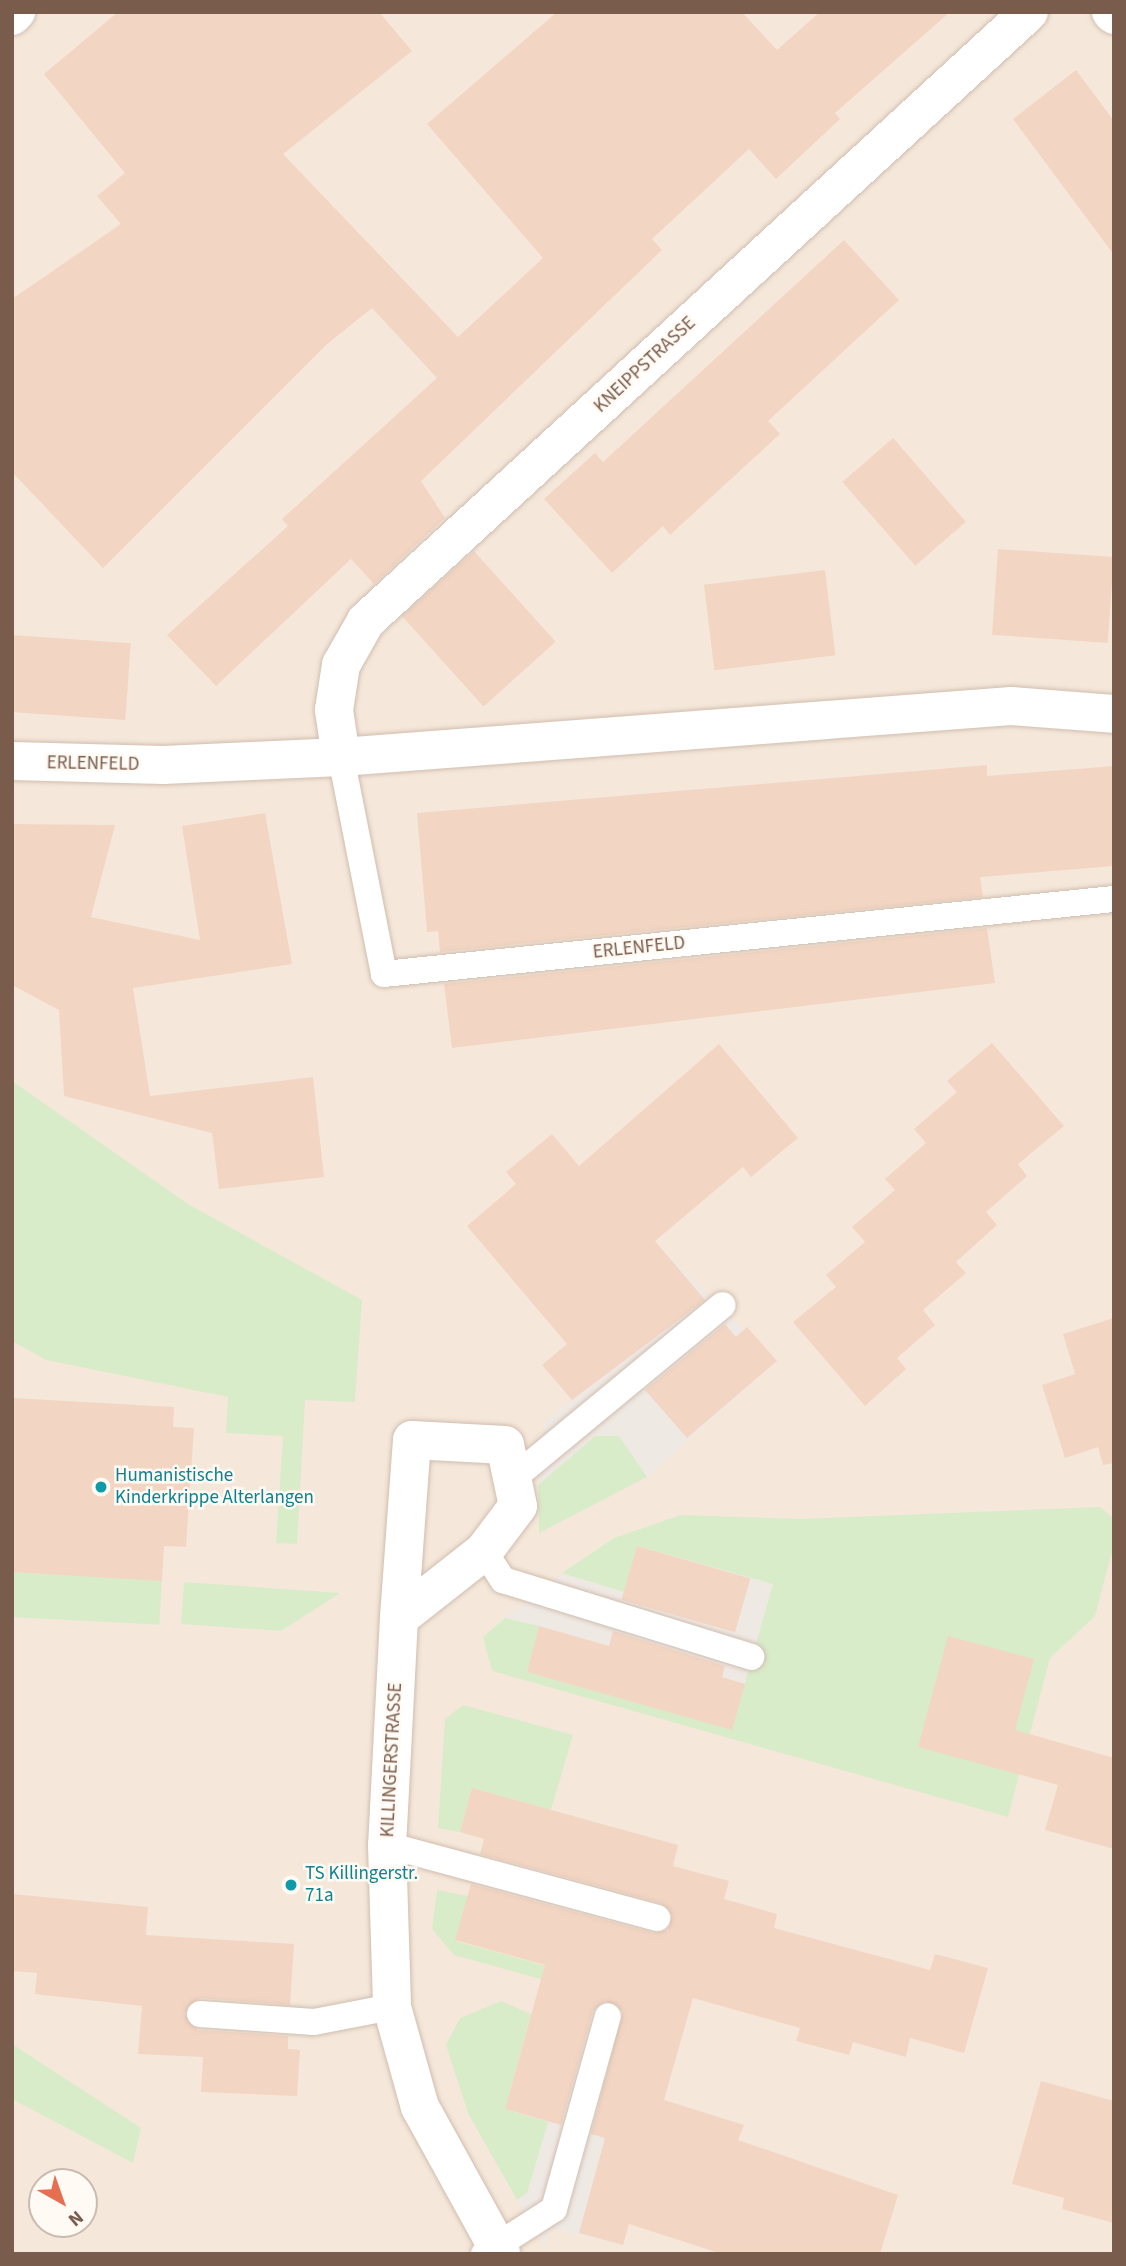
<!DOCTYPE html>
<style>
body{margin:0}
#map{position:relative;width:1126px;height:2266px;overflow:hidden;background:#fdf6ec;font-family:"Source Sans 3",sans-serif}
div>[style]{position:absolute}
.residential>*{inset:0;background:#f5e8da}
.industrial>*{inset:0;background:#efe9e4}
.green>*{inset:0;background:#d8ecc9;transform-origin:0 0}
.building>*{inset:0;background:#f3d5c3;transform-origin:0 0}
.roads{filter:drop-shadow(0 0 2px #d1beb0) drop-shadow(0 0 2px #d1beb0)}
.lane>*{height:26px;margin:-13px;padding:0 13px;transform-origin:13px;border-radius:13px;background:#fff}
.street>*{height:38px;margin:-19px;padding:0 19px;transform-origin:19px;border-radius:19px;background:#fff}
.dots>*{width:19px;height:19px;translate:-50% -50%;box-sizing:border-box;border:4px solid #fffaf3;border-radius:50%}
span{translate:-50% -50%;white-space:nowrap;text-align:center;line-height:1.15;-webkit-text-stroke:5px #fffaf3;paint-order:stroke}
.street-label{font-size:19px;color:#7a5c4d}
.culture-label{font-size:19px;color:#0d838f}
.left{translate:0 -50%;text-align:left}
.frame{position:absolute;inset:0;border:14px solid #7a5c4d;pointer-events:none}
.north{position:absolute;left:28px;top:2168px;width:70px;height:70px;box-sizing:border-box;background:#fffaf3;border:2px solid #cabbb1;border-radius:50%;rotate:140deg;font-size:19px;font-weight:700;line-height:28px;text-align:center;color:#7a5c4d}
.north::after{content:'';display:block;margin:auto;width:24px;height:32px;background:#e76f51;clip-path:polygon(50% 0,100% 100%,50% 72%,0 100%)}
</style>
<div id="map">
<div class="residential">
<div style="clip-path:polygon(evenodd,12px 12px,1114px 12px,1114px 2254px,12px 2254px,12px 12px,42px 2182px,84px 2182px,84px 2224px,42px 2224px,42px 2182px)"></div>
</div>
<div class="industrial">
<div style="clip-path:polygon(670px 1258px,777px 1361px,647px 1477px,619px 1436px,595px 1436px,538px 1485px,544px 1423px,572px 1400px,542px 1365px)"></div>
<div style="clip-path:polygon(637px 1546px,774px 1584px,732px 1730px,527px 1672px,505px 1618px,562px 1573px,624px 1592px)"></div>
<div style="clip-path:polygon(531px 2014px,677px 2055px,623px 2245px,550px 2228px,545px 2248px,517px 2200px,527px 2193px,505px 2109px)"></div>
</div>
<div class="green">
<div style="clip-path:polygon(12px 1081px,188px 1204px,362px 1300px,355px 1402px,305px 1400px,297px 1544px,276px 1543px,283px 1436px,226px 1433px,228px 1397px,46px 1360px,12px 1341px)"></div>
<div style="clip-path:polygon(595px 1436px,619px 1436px,647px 1477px,539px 1533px,538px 1485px)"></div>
<div style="clip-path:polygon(1100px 1507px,1114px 1519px,1114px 1544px,1095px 1616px,1050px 1658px,1008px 1817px,492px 1671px,483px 1637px,505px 1618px,539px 1626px,527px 1672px,732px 1729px,773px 1584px,638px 1546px,624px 1592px,562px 1573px,614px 1538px,681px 1515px,800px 1519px)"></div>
<div style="left:12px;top:1572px;width:150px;height:45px;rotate:3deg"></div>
<div style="clip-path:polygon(184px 1582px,340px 1593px,281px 1631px,181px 1624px)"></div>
<div style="clip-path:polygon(463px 1705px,573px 1735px,551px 1810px,472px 1788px,460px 1832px,438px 1828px,445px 1719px)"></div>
<div style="clip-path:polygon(437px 1890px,468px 1896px,456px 1941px,632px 1990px,630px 2004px,454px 1955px,432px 1929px)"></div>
<div style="clip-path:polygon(501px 2001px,531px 2014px,505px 2109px,548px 2122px,527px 2193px,517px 2200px,468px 2113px,446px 2045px,460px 2018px)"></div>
<div style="clip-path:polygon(12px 2044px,141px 2128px,133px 2163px,12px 2099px)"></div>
</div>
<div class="building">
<div style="clip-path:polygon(118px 12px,379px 12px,412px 51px,283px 154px,458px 337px,543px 258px,427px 124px,557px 12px,742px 12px,777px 50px,820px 12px,950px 12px,835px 113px,840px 119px,776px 179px,749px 149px,652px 239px,662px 250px,421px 481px,445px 518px,374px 584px,351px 559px,216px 686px,167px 635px,288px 526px,282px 519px,437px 378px,372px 308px,326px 345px,103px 568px,12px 472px,12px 299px,121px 224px,97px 196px,125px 173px,44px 74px)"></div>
<div style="clip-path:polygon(1076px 70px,1114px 121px,1114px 255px,1013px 119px)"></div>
<div style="clip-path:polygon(844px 240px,899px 300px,768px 421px,780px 434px,670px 535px,663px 526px,612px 573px,544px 499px,595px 453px,603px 462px)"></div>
<div style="left:893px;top:438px;width:111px;height:67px;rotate:49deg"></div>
<div style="left:998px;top:549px;width:116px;height:86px;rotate:4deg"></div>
<div style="left:474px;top:551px;width:122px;height:97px;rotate:48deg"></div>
<div style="left:825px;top:570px;width:86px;height:122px;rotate:83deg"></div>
<div style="left:12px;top:635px;width:119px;height:77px;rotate:4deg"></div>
<div style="clip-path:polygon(987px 765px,987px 776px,1114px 766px,1114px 866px,980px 877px,983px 897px,440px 952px,438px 931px,427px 932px,417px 813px)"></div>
<div style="clip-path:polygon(265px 813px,292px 964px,133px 988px,150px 1096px,313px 1077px,324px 1177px,219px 1189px,212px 1133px,64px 1096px,59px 1010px,12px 985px,12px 824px,115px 825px,91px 917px,200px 940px,182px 826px)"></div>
<div style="clip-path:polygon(987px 928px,995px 983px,452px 1048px,444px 984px)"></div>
<div style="clip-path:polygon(992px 1043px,1064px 1126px,1018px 1164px,1027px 1176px,986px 1212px,997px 1225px,956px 1262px,966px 1273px,923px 1310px,935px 1325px,897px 1358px,906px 1369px,865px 1406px,793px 1322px,836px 1287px,826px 1275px,865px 1242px,852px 1227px,895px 1190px,885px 1179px,926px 1143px,914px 1129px,957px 1092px,947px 1081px)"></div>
<div style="clip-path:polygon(719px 1044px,798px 1138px,751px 1177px,743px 1167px,655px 1241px,705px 1300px,572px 1400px,542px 1365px,567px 1344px,467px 1226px,516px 1184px,506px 1172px,552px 1134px,579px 1166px)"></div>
<div style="clip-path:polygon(1114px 1318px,1114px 1463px,1103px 1465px,1098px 1447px,1065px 1458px,1042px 1385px,1075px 1374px,1063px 1334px)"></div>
<div style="clip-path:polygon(725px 1324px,736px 1337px,747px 1327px,777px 1361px,687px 1438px,645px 1390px)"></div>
<div style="clip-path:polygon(12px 1398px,174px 1407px,173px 1427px,194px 1428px,186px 1547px,164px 1546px,162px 1581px,12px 1572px)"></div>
<div style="left:637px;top:1546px;width:118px;height:56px;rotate:16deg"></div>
<div style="clip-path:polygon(539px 1626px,609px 1646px,613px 1631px,725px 1666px,722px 1677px,745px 1684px,732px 1730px,527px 1672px)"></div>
<div style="clip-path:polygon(948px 1636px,1034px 1659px,1015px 1730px,1114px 1758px,1114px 1849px,1045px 1830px,1058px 1785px,918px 1747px)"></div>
<div style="clip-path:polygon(472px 1788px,678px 1845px,673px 1866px,729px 1881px,724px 1899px,777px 1914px,774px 1928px,930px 1970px,935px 1954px,988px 1968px,964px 2053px,910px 2038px,906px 2057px,853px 2042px,849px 2055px,796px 2041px,800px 2028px,693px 1998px,664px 2100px,744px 2125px,738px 2140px,898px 2195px,880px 2254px,722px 2254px,629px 2224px,623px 2245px,579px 2233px,605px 2138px,591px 2134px,623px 2011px,605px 2001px,593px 2011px,561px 2125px,505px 2109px,545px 1965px,455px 1940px,471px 1884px,653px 1933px,668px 1930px,672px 1915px,661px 1903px,480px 1854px,484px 1839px,460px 1832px)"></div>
<div style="clip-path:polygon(12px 1894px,148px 1907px,146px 1935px,294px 1944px,290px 2005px,200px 1998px,184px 2014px,198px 2030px,288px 2036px,288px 2049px,300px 2050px,297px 2096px,201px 2092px,203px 2057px,138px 2054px,142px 2006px,35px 1994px,37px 1973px,12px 1971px)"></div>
<div style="clip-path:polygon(1041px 2081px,1114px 2101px,1114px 2223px,1062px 2209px,1064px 2198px,1012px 2184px)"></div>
</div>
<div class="roads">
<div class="lane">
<div style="left:341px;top:757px;width:221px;rotate:78.8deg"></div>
<div style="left:384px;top:974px;width:734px;rotate:-5.87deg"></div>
<div style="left:516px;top:1476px;width:268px;rotate:-39.6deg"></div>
<div style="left:484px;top:1551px;width:35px;rotate:57deg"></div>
<div style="left:503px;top:1580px;width:260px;rotate:17.2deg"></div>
<div style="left:387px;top:1845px;width:280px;rotate:15.1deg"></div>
<div style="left:200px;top:2014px;width:114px;rotate:4deg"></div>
<div style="left:314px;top:2022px;width:79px;rotate:-10.9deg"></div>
<div style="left:484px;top:2254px;width:83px;rotate:-32.7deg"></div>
<div style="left:554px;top:2209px;width:200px;rotate:-74.4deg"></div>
</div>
<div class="street">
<div style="left:1111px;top:12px;width:4px;rotate:45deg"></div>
<div style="left:12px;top:16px;width:6px;rotate:-45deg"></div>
<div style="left:341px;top:757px;width:48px;rotate:-98.5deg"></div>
<div style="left:334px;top:710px;width:46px;rotate:-81.2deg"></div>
<div style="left:341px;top:665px;width:51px;rotate:-60.4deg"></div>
<div style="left:366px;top:621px;width:900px;rotate:-42.57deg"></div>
<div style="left:12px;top:761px;width:151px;rotate:1.5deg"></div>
<div style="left:163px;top:765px;width:178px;rotate:-2.6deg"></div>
<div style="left:341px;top:757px;width:672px;rotate:-4.35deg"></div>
<div style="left:1011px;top:706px;width:103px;rotate:4.4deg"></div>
<div style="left:399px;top:1618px;width:108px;rotate:-38.2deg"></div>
<div style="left:484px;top:1551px;width:56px;rotate:-52.9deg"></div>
<div style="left:518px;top:1506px;width:62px;rotate:-102deg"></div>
<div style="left:505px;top:1445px;width:93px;rotate:-176.9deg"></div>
<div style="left:412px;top:1440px;width:178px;rotate:94.2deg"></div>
<div style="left:399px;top:1618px;width:227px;rotate:93deg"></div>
<div style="left:387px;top:1845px;width:162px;rotate:88.2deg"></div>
<div style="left:392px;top:2007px;width:104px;rotate:74.4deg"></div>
<div style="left:420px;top:2107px;width:168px;rotate:61.1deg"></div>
</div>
</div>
<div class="dots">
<div style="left:101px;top:1487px;background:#0f9aa8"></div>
<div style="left:291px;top:1885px;background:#0f9aa8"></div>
</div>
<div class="street-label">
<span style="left:645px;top:365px;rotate:-43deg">KNEIPPSTRASSE</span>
<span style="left:93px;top:764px;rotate:1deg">ERLENFELD</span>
<span style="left:639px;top:948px;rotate:-6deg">ERLENFELD</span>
<span style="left:392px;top:1760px;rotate:-87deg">KILLINGERSTRASSE</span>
</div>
<div class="culture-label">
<span class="left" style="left:115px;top:1487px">Humanistische<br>Kinderkrippe Alterlangen</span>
<span class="left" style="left:305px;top:1885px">TS Killingerstr.<br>71a</span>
</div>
<div class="frame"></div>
<div class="north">N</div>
</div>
